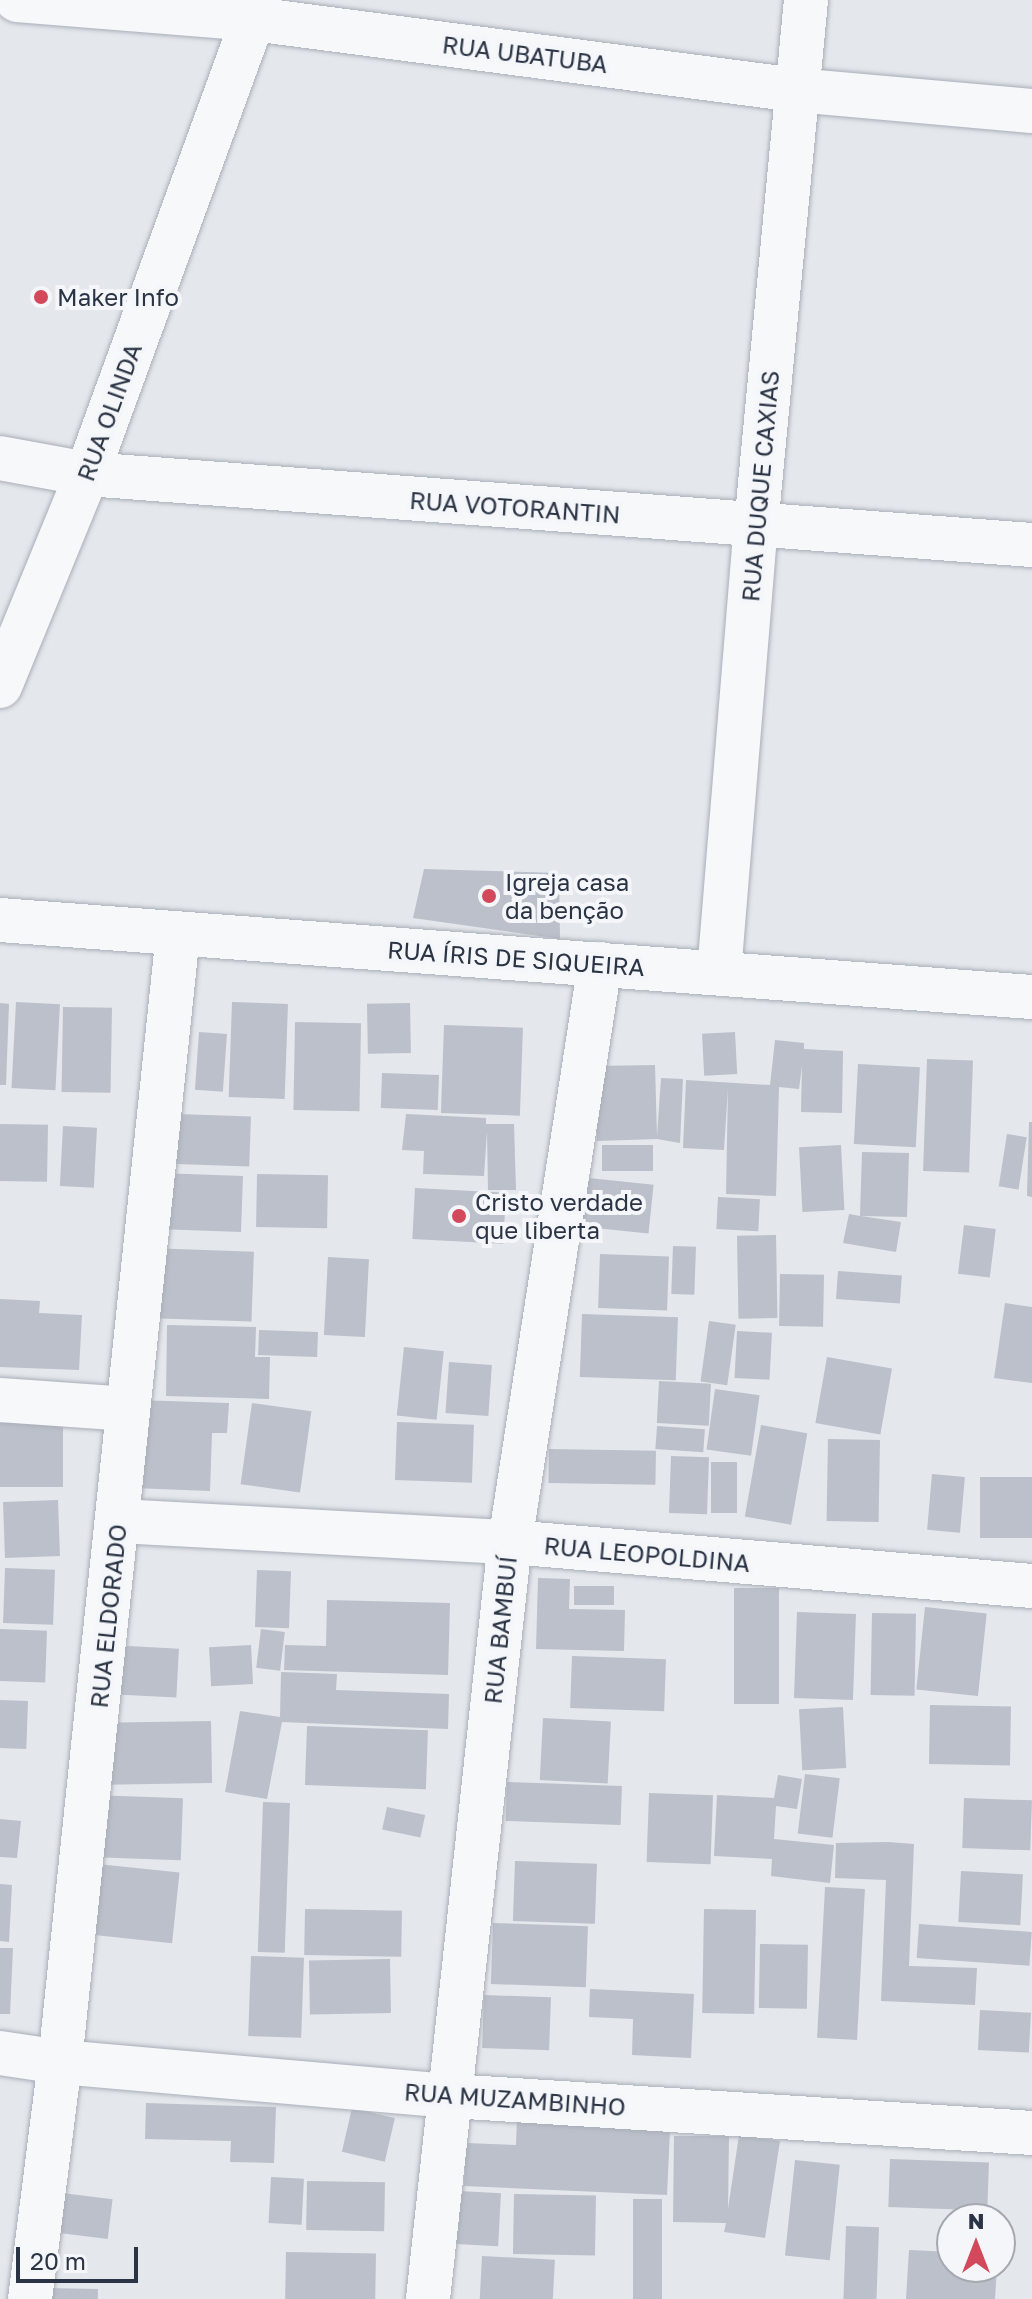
<!DOCTYPE html>
<meta charset="utf-8">
<style>
body{margin:0}
#map{position:relative;width:1032px;height:2299px;overflow:hidden;background:#e4e7ec;font-family:"Golos Text",sans-serif}
div>[style]{position:absolute}
.building>*{inset:0;background:#bbc0ca;transform-origin:0 0}
.roads{filter:drop-shadow(0 0 2px #a9aeb7) drop-shadow(0 0 2px #a9aeb7)}
.minor>*{height:44px;margin:-22px;padding:0 22px;transform-origin:22px;border-radius:22px;background:#f7f8fa}
.dots>*{width:22px;height:22px;translate:-50% -50%;box-sizing:border-box;border:4px solid #f4f6f9;border-radius:50%}
span{translate:-50% -50%;white-space:nowrap;text-align:center;line-height:1.15;-webkit-text-stroke:8px #f4f6f9;paint-order:stroke}
.street-label{font-size:24px;color:#2b3445}
.poi-label{font-size:24px;color:#2b3445}
.left{translate:0 -50%;text-align:left}
.north{position:absolute;left:936px;top:2203px;width:80px;height:80px;box-sizing:border-box;background:#f4f6f9;border:2px solid #a4a8b1;border-radius:50%;rotate:0deg;font-size:22px;font-weight:700;line-height:32px;text-align:center;color:#2b3445}
.north::after{content:'';display:block;margin:auto;width:28px;height:36px;background:#d1495b;clip-path:polygon(50% 0,100% 100%,50% 72%,0 100%)}
.scale{position:absolute;left:16px;top:2247px;width:122px;height:36px;box-sizing:border-box;border:4px solid #2b3445;border-top:0;padding-left:10px;font-size:24px;line-height:28px;white-space:nowrap;color:#2b3445;-webkit-text-stroke:6px #f4f6f9;paint-order:stroke}
</style>
<div id="map">
<div class="building">
<div style="clip-path:polygon(424px 869px,559px 873px,560px 939px,413px 918px)"></div>
<div style="left:16px;top:1002px;width:44px;height:86px;rotate:3deg"></div>
<div style="left:232px;top:1002px;width:56px;height:95px;rotate:2deg"></div>
<div style="clip-path:polygon(0 1003px,9px 1004px,6px 1085px,0 1085px)"></div>
<div style="left:410px;top:1003px;width:50px;height:43px;rotate:89deg"></div>
<div style="left:63px;top:1007px;width:49px;height:85px;rotate:1deg"></div>
<div style="left:295px;top:1022px;width:66px;height:88px;rotate:1deg"></div>
<div style="left:444px;top:1025px;width:79px;height:88px;rotate:2deg"></div>
<div style="left:199px;top:1032px;width:28px;height:58px;rotate:4deg"></div>
<div style="left:735px;top:1032px;width:42px;height:33px;rotate:87deg"></div>
<div style="clip-path:polygon(775px 1040px,804px 1043px,804px 1049px,843px 1051px,842px 1113px,801px 1112px,802px 1066px,799px 1089px,779px 1087px,776px 1196px,726px 1194px,728px 1088px,724px 1150px,683px 1148px,686px 1080px,770px 1085px)"></div>
<div style="left:927px;top:1059px;width:46px;height:112px;rotate:2deg"></div>
<div style="left:858px;top:1064px;width:62px;height:80px;rotate:3deg"></div>
<div style="clip-path:polygon(655px 1065px,657px 1136px,661px 1078px,683px 1079px,680px 1143px,657px 1139px,597px 1141px,596px 1066px)"></div>
<div style="left:382px;top:1073px;width:57px;height:35px;rotate:2deg"></div>
<div style="left:178px;top:1114px;width:73px;height:50px;rotate:2deg"></div>
<div style="clip-path:polygon(406px 1114px,486px 1118px,486px 1124px,514px 1124px,516px 1190px,488px 1190px,487px 1131px,484px 1176px,423px 1174px,424px 1151px,402px 1150px)"></div>
<div style="clip-path:polygon(1029px 1122px,1032px 1122px,1032px 1197px,1027px 1196px)"></div>
<div style="left:0;top:1124px;width:48px;height:57px;rotate:1deg"></div>
<div style="left:63px;top:1126px;width:34px;height:60px;rotate:3deg"></div>
<div style="left:1007px;top:1134px;width:20px;height:53px;rotate:9deg"></div>
<div style="left:602px;top:1145px;width:51px;height:26px"></div>
<div style="left:841px;top:1145px;width:65px;height:42px;rotate:87deg"></div>
<div style="clip-path:polygon(862px 1152px,909px 1153px,907px 1217px,861px 1216px,901px 1222px,896px 1252px,843px 1243px,849px 1214px,860px 1216px)"></div>
<div style="left:159px;top:1173px;width:84px;height:56px;rotate:2deg"></div>
<div style="left:257px;top:1174px;width:71px;height:53px;rotate:1deg"></div>
<div style="left:579px;top:1177px;width:75px;height:49px;rotate:6deg"></div>
<div style="left:415px;top:1188px;width:91px;height:51px;rotate:3deg"></div>
<div style="left:718px;top:1197px;width:42px;height:32px;rotate:3deg"></div>
<div style="left:964px;top:1225px;width:32px;height:49px;rotate:7deg"></div>
<div style="left:776px;top:1235px;width:83px;height:39px;rotate:89deg"></div>
<div style="left:673px;top:1246px;width:23px;height:48px;rotate:2deg"></div>
<div style="left:149px;top:1248px;width:105px;height:70px;rotate:2deg"></div>
<div style="left:600px;top:1254px;width:69px;height:54px;rotate:2deg"></div>
<div style="left:328px;top:1257px;width:41px;height:78px;rotate:3deg"></div>
<div style="left:838px;top:1271px;width:64px;height:28px;rotate:4deg"></div>
<div style="left:780px;top:1274px;width:44px;height:52px;rotate:1deg"></div>
<div style="clip-path:polygon(0 1299px,40px 1301px,39px 1313px,82px 1315px,79px 1370px,0 1367px)"></div>
<div style="clip-path:polygon(1005px 1303px,1032px 1307px,1032px 1383px,994px 1378px)"></div>
<div style="left:582px;top:1314px;width:96px;height:63px;rotate:2deg"></div>
<div style="left:709px;top:1321px;width:27px;height:61px;rotate:8deg"></div>
<div style="clip-path:polygon(167px 1325px,256px 1327px,255px 1357px,270px 1357px,269px 1399px,166px 1396px)"></div>
<div style="left:259px;top:1330px;width:59px;height:25px;rotate:2deg"></div>
<div style="left:737px;top:1331px;width:35px;height:47px;rotate:3deg"></div>
<div style="left:404px;top:1347px;width:40px;height:69px;rotate:6deg"></div>
<div style="left:827px;top:1357px;width:66px;height:67px;rotate:10deg"></div>
<div style="left:449px;top:1362px;width:43px;height:51px;rotate:4deg"></div>
<div style="left:659px;top:1381px;width:52px;height:42px;rotate:3deg"></div>
<div style="left:715px;top:1389px;width:45px;height:61px;rotate:8deg"></div>
<div style="clip-path:polygon(136px 1400px,229px 1403px,227px 1433px,212px 1433px,210px 1491px,133px 1488px)"></div>
<div style="left:252px;top:1403px;width:60px;height:82px;rotate:8deg"></div>
<div style="left:397px;top:1422px;width:77px;height:58px;rotate:2deg"></div>
<div style="left:0;top:1423px;width:63px;height:64px"></div>
<div style="left:761px;top:1425px;width:47px;height:93px;rotate:10deg"></div>
<div style="left:657px;top:1426px;width:48px;height:23px;rotate:4deg"></div>
<div style="left:828px;top:1439px;width:52px;height:82px;rotate:1deg"></div>
<div style="left:549px;top:1449px;width:107px;height:34px;rotate:1deg"></div>
<div style="left:671px;top:1456px;width:38px;height:57px;rotate:2deg"></div>
<div style="left:711px;top:1462px;width:26px;height:51px"></div>
<div style="left:932px;top:1474px;width:33px;height:56px;rotate:5deg"></div>
<div style="left:1032px;top:1477px;width:61px;height:52px;rotate:90deg"></div>
<div style="left:58px;top:1500px;width:56px;height:55px;rotate:88deg"></div>
<div style="left:5px;top:1568px;width:50px;height:55px;rotate:2deg"></div>
<div style="left:257px;top:1570px;width:34px;height:57px;rotate:2deg"></div>
<div style="clip-path:polygon(538px 1578px,570px 1579px,569px 1609px,625px 1610px,624px 1651px,536px 1649px)"></div>
<div style="left:574px;top:1586px;width:40px;height:19px"></div>
<div style="left:734px;top:1588px;width:45px;height:116px"></div>
<div style="clip-path:polygon(327px 1600px,450px 1603px,448px 1675px,284px 1670px,285px 1645px,326px 1646px)"></div>
<div style="left:925px;top:1607px;width:62px;height:83px;rotate:6deg"></div>
<div style="left:797px;top:1612px;width:59px;height:86px;rotate:2deg"></div>
<div style="left:872px;top:1613px;width:44px;height:82px;rotate:1deg"></div>
<div style="left:0;top:1629px;width:47px;height:52px;rotate:2deg"></div>
<div style="left:261px;top:1629px;width:24px;height:39px;rotate:7deg"></div>
<div style="left:109px;top:1645px;width:70px;height:49px;rotate:3deg"></div>
<div style="left:251px;top:1645px;width:39px;height:42px;rotate:87deg"></div>
<div style="left:572px;top:1656px;width:94px;height:52px;rotate:2deg"></div>
<div style="clip-path:polygon(281px 1672px,337px 1674px,336px 1690px,449px 1694px,448px 1729px,282px 1722px,267px 1799px,225px 1792px,240px 1711px,280px 1717px)"></div>
<div style="left:0;top:1700px;width:28px;height:48px;rotate:2deg"></div>
<div style="left:930px;top:1705px;width:81px;height:59px;rotate:1deg"></div>
<div style="left:843px;top:1707px;width:61px;height:44px;rotate:87deg"></div>
<div style="left:543px;top:1718px;width:68px;height:62px;rotate:3deg"></div>
<div style="left:211px;top:1721px;width:62px;height:107px;rotate:89deg"></div>
<div style="left:307px;top:1726px;width:121px;height:59px;rotate:2deg"></div>
<div style="left:805px;top:1774px;width:35px;height:60px;rotate:7deg"></div>
<div style="clip-path:polygon(778px 1775px,802px 1779px,797px 1809px,776px 1806px,774px 1839px,834px 1845px,830px 1883px,771px 1876px,772px 1859px,714px 1856px,717px 1795px,774px 1798px)"></div>
<div style="left:507px;top:1782px;width:115px;height:39px;rotate:2deg"></div>
<div style="left:649px;top:1793px;width:64px;height:69px;rotate:2deg"></div>
<div style="left:92px;top:1795px;width:91px;height:62px;rotate:2deg"></div>
<div style="left:964px;top:1798px;width:68px;height:50px;rotate:2deg"></div>
<div style="left:263px;top:1802px;width:27px;height:150px;rotate:2deg"></div>
<div style="left:387px;top:1807px;width:39px;height:23px;rotate:12deg"></div>
<div style="clip-path:polygon(0 1819px,21px 1821px,17px 1858px,0 1857px)"></div>
<div style="clip-path:polygon(888px 1842px,914px 1844px,909px 1966px,977px 1968px,975px 2005px,881px 2001px,886px 1880px,835px 1878px,836px 1843px)"></div>
<div style="left:515px;top:1861px;width:82px;height:60px;rotate:2deg"></div>
<div style="left:88px;top:1863px;width:92px;height:71px;rotate:6deg"></div>
<div style="left:961px;top:1871px;width:62px;height:51px;rotate:3deg"></div>
<div style="clip-path:polygon(0 1884px,12px 1885px,9px 1942px,0 1941px)"></div>
<div style="left:825px;top:1887px;width:40px;height:151px;rotate:3deg"></div>
<div style="left:305px;top:1909px;width:97px;height:46px;rotate:1deg"></div>
<div style="left:704px;top:1909px;width:52px;height:104px;rotate:1deg"></div>
<div style="left:493px;top:1923px;width:95px;height:61px;rotate:2deg"></div>
<div style="left:919px;top:1924px;width:113px;height:34px;rotate:4deg"></div>
<div style="left:760px;top:1944px;width:48px;height:64px;rotate:1deg"></div>
<div style="clip-path:polygon(0 1948px,13px 1948px,10px 2014px,0 2014px)"></div>
<div style="left:251px;top:1956px;width:53px;height:80px;rotate:2deg"></div>
<div style="left:390px;top:1959px;width:54px;height:81px;rotate:89deg"></div>
<div style="clip-path:polygon(590px 1989px,694px 1994px,691px 2058px,632px 2055px,633px 2019px,589px 2017px)"></div>
<div style="left:484px;top:1995px;width:67px;height:53px;rotate:2deg"></div>
<div style="left:980px;top:2010px;width:51px;height:40px;rotate:3deg"></div>
<div style="clip-path:polygon(146px 2103px,276px 2107px,274px 2163px,230px 2162px,231px 2141px,145px 2139px)"></div>
<div style="left:352px;top:2108px;width:44px;height:45px;rotate:13deg"></div>
<div style="clip-path:polygon(517px 2118px,670px 2130px,667px 2195px,464px 2186px,466px 2143px,516px 2145px)"></div>
<div style="clip-path:polygon(739px 2135px,780px 2141px,765px 2238px,724px 2232px,726px 2223px,673px 2222px,674px 2136px,729px 2136px,728px 2209px)"></div>
<div style="left:890px;top:2159px;width:99px;height:48px;rotate:2deg"></div>
<div style="left:795px;top:2160px;width:45px;height:96px;rotate:6deg"></div>
<div style="left:271px;top:2177px;width:33px;height:46px;rotate:3deg"></div>
<div style="left:307px;top:2181px;width:78px;height:49px;rotate:1deg"></div>
<div style="left:459px;top:2191px;width:42px;height:53px;rotate:3deg"></div>
<div style="left:54px;top:2192px;width:59px;height:40px;rotate:7deg"></div>
<div style="left:514px;top:2194px;width:82px;height:60px;rotate:1deg"></div>
<div style="left:633px;top:2199px;width:29px;height:100px"></div>
<div style="left:846px;top:2226px;width:33px;height:73px;rotate:2deg"></div>
<div style="clip-path:polygon(909px 2250px,952px 2252px,952px 2267px,997px 2267px,995px 2299px,906px 2299px)"></div>
<div style="left:286px;top:2252px;width:90px;height:47px;rotate:1deg"></div>
<div style="left:482px;top:2256px;width:73px;height:43px;rotate:3deg"></div>
<div style="left:44px;top:2288px;width:54px;height:11px;rotate:1deg"></div>
</div>
<div class="roads">
<div class="minor">
<div style="left:17px;top:0;width:237px;rotate:4.6deg"></div>
<div style="left:253px;top:19px;width:548px;rotate:7.45deg"></div>
<div style="left:796px;top:90px;width:237px;rotate:5.1deg"></div>
<div style="left:0;top:458px;width:88px;rotate:10.4deg"></div>
<div style="left:87px;top:474px;width:948px;rotate:4.3deg"></div>
<div style="left:0;top:686px;width:229px;rotate:-67.7deg"></div>
<div style="left:87px;top:474px;width:505px;rotate:-69.95deg"></div>
<div style="left:0;top:920px;width:1035px;rotate:4.27deg"></div>
<div style="left:719px;top:973px;width:449px;rotate:-85.3deg"></div>
<div style="left:756px;top:526px;width:528px;rotate:-84.57deg"></div>
<div style="left:0;top:1400px;width:128px;rotate:4deg"></div>
<div style="left:118px;top:1521px;width:393px;rotate:3.1deg"></div>
<div style="left:510px;top:1542px;width:524px;rotate:4.82deg"></div>
<div style="left:0;top:2053px;width:61px;rotate:8.5deg"></div>
<div style="left:60px;top:2062px;width:392px;rotate:5deg"></div>
<div style="left:451px;top:2096px;width:582px;rotate:3.64deg"></div>
<div style="left:30px;top:2299px;width:239px;rotate:-82.8deg"></div>
<div style="left:60px;top:2062px;width:1135px;rotate:-84.03deg"></div>
<div style="left:428px;top:2299px;width:761px;rotate:-83.82deg"></div>
<div style="left:510px;top:1542px;width:585px;rotate:-81.15deg"></div>
</div>
</div>
<div class="dots">
<div style="left:41px;top:297px;background:#d1495b"></div>
<div style="left:489px;top:896px;background:#d1495b"></div>
<div style="left:459px;top:1216px;background:#d1495b"></div>
</div>
<div class="street-label">
<span style="left:525px;top:54px;rotate:7deg">RUA UBATUBA</span>
<span style="left:109px;top:412px;rotate:-70deg">RUA OLINDA</span>
<span style="left:760px;top:486px;rotate:-85deg">RUA DUQUE CAXIAS</span>
<span style="left:515px;top:507px;rotate:4deg">RUA VOTORANTIN</span>
<span style="left:516px;top:958px;rotate:4deg">RUA ÍRIS DE SIQUEIRA</span>
<span style="left:647px;top:1554px;rotate:5deg">RUA LEOPOLDINA</span>
<span style="left:108px;top:1616px;rotate:-84deg">RUA ELDORADO</span>
<span style="left:500px;top:1630px;rotate:-84deg">RUA BAMBUÍ</span>
<span style="left:515px;top:2099px;rotate:4deg">RUA MUZAMBINHO</span>
</div>
<div class="poi-label">
<span class="left" style="left:57px;top:297px">Maker Info</span>
<span class="left" style="left:505px;top:896px">Igreja casa<br>da benção</span>
<span class="left" style="left:475px;top:1216px">Cristo verdade<br>que liberta</span>
</div>
<div class="north">N</div>
<div class="scale">20 m</div>
</div>
